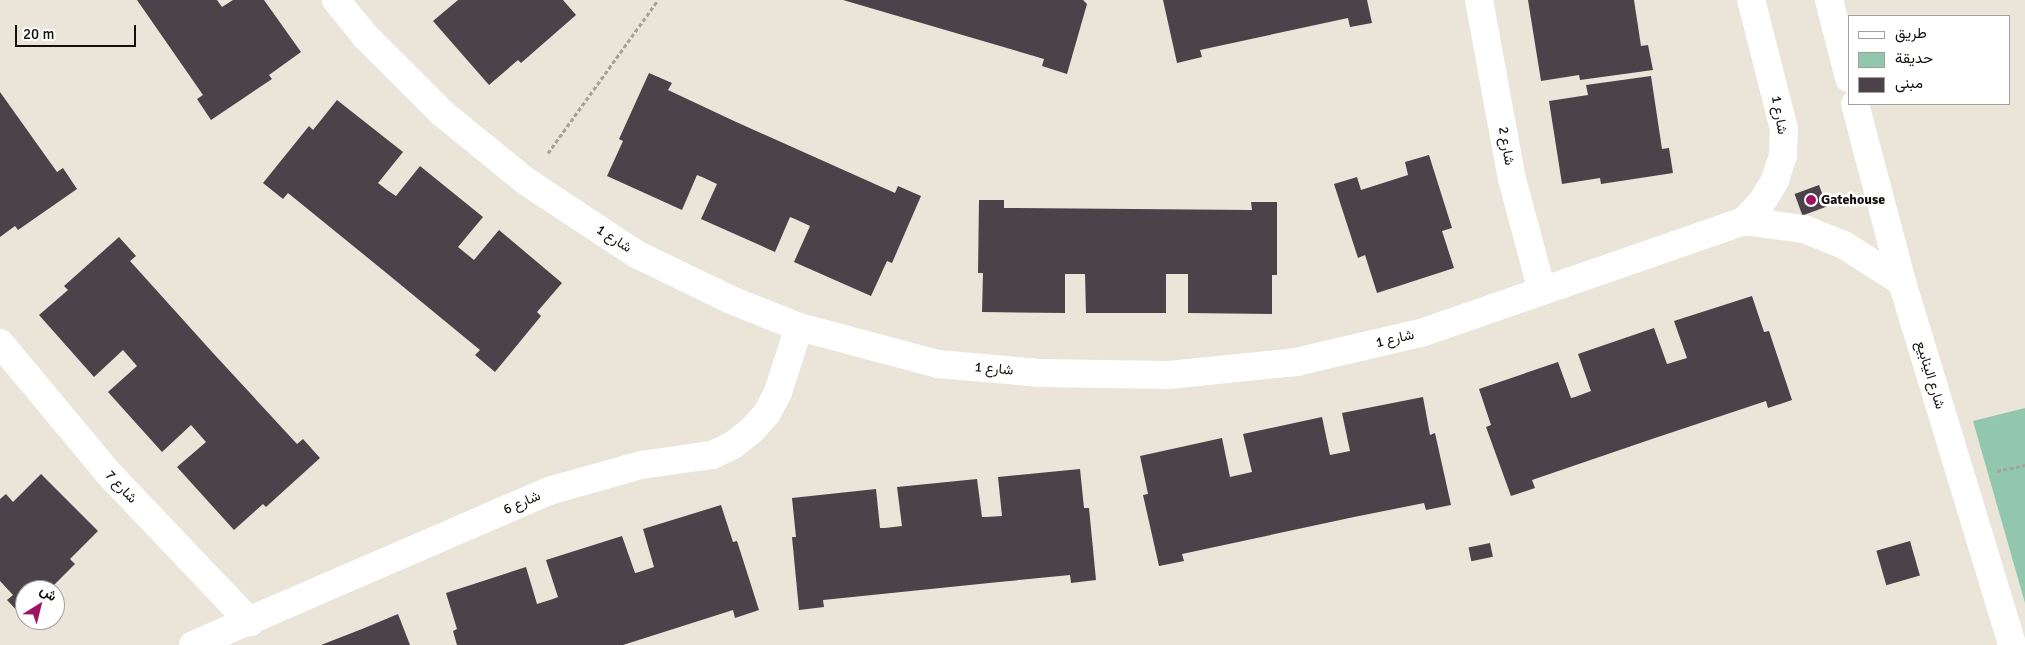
<!DOCTYPE html>
<meta charset="utf-8">
<style>
body{margin:0}
#map{position:relative;width:2025px;height:645px;overflow:hidden;background:#eae4d9;font-family:Signika,Vazirmatn,sans-serif}
div>[style]{position:absolute}
.green>*{inset:0;background:#91c7ac}
.building>*{inset:0;background:#4b424a;transform-origin:0 0}
.path>*{height:3px;margin-top:-1.5px;transform-origin:0;background:repeating-linear-gradient(90deg,#a7a299 0 4px,transparent 0 6.5px)}
.minor>*{height:28px;margin:-14px;padding:0 14px;transform-origin:14px;border-radius:14px;background:#fff}
.tertiary>*{height:28px;margin:-14px;padding:0 14px;transform-origin:14px;border-radius:14px;background:#fff}
.dots>*{width:14px;height:14px;translate:-50% -50%;box-sizing:border-box;border:2px solid #fff;border-radius:50%}
span{translate:-50% -50%;white-space:nowrap;text-align:center;line-height:1.15;-webkit-text-stroke:5px #fff;paint-order:stroke}
.street-label{font-size:14px;color:#13110d}
.poi-label{font-size:14px;color:#13110d;font-weight:700}
.left{translate:0 -50%;text-align:left}
.legend{position:absolute;left:1848px;top:15px;width:162px;height:90px;box-sizing:border-box;background:#fff;border:1px solid #a1a09e;margin:0;padding:6px 9px;list-style:none;font-size:15px;color:#13110d}
.legend li{display:flex;align-items:center;gap:10px;height:25px}
.legend b{width:25px;border:1px solid #a1a09e}
.north{position:absolute;left:15px;top:580px;width:50px;height:50px;box-sizing:border-box;background:#fff;border:1px solid #a1a09e;border-radius:50%;rotate:36deg;font-size:14px;font-weight:700;line-height:20px;text-align:center;color:#13110d}
.north::after{content:'';display:block;margin:auto;width:18px;height:22px;background:#9d1463;clip-path:polygon(50% 0,100% 100%,50% 72%,0 100%)}
.scale{position:absolute;left:15px;top:25px;width:121px;height:22px;box-sizing:border-box;border:2px solid #13110d;border-top:0;padding-left:6px;font-size:15px;line-height:18px;white-space:nowrap;color:#13110d;-webkit-text-stroke:4px #fff;paint-order:stroke}
</style>
<div id="map">
<div class="green">
<div style="clip-path:polygon(2025px 408px,2025px 603px,1973px 421px)"></div>
</div>
<div class="building">
<div style="clip-path:polygon(137px 0,217px 0,222px 7px,233px 0,264px 0,301px 52px,269px 75px,272px 79px,211px 120px,197px 99px,203px 95px)"></div>
<div style="clip-path:polygon(458px 0,563px 0,576px 15px,521px 63px,518px 60px,489px 85px,433px 21px)"></div>
<div style="clip-path:polygon(843px 0,1083px 0,1087px 4px,1067px 74px,1042px 66px,1044px 59px)"></div>
<div style="clip-path:polygon(1163px 0,1367px 0,1372px 23px,1350px 27px,1348px 18px,1200px 50px,1202px 57px,1177px 63px)"></div>
<div style="clip-path:polygon(1528px 0,1634px 0,1641px 46px,1648px 45px,1653px 70px,1580px 80px,1579px 75px,1541px 81px)"></div>
<div style="clip-path:polygon(649px 73px,672px 83px,668px 90px,734px 121px,895px 193px,898px 186px,921px 196px,892px 263px,887px 261px,871px 296px,794px 262px,810px 226px,795px 219px,790px 217px,775px 252px,701px 219px,717px 184px,702px 177px,697px 175px,682px 210px,607px 176px,623px 141px,619px 139px)"></div>
<div style="clip-path:polygon(1651px 76px,1662px 149px,1669px 148px,1673px 173px,1601px 184px,1600px 178px,1562px 184px,1549px 101px,1588px 95px,1586px 85px)"></div>
<div style="clip-path:polygon(0 92px,57px 172px,63px 168px,77px 189px,18px 230px,15px 226px,0 237px)"></div>
<div style="clip-path:polygon(337px 100px,403px 152px,378px 183px,387px 190px,396px 196px,420px 166px,483px 217px,458px 247px,474px 260px,499px 230px,562px 283px,537px 312px,541px 316px,495px 372px,475px 355px,480px 350px,384px 271px,288px 193px,283px 199px,263px 183px,309px 126px,313px 130px)"></div>
<div style="clip-path:polygon(1429px 155px,1452px 228px,1442px 231px,1454px 268px,1377px 293px,1365px 255px,1358px 258px,1334px 184px,1357px 177px,1361px 190px,1408px 175px,1405px 162px)"></div>
<div style="left:1819px;top:185px;width:23px;height:26px;rotate:70deg"></div>
<div style="clip-path:polygon(979px 200px,1004px 200px,1004px 208px,1252px 210px,1251px 202px,1277px 202px,1277px 275px,1272px 275px,1272px 314px,1188px 313px,1188px 274px,1166px 274px,1166px 313px,1086px 313px,1085px 274px,1065px 274px,1065px 313px,982px 312px,983px 273px,978px 273px)"></div>
<div style="clip-path:polygon(119px 237px,136px 256px,130px 261px,213px 353px,297px 444px,303px 439px,320px 458px,266px 507px,263px 504px,234px 530px,177px 467px,206px 442px,191px 425px,162px 452px,108px 392px,137px 366px,123px 350px,94px 377px,39px 315px,68px 290px,64px 286px)"></div>
<div style="clip-path:polygon(1752px 296px,1764px 332px,1769px 331px,1792px 400px,1768px 408px,1766px 401px,1649px 440px,1532px 480px,1535px 488px,1511px 496px,1486px 427px,1491px 425px,1479px 389px,1558px 362px,1571px 398px,1575px 397px,1591px 391px,1578px 354px,1654px 328px,1667px 364px,1687px 358px,1674px 321px)"></div>
<div style="clip-path:polygon(1423px 397px,1430px 435px,1435px 433px,1451px 505px,1426px 510px,1424px 503px,1354px 517px,1182px 554px,1184px 561px,1159px 566px,1143px 495px,1148px 494px,1140px 456px,1222px 438px,1230px 477px,1252px 472px,1243px 434px,1322px 417px,1330px 455px,1350px 451px,1342px 413px)"></div>
<div style="clip-path:polygon(1080px 469px,1084px 508px,1089px 508px,1096px 580px,1071px 583px,1070px 575px,999px 582px,823px 600px,824px 607px,799px 610px,792px 537px,796px 537px,792px 498px,876px 489px,880px 528px,885px 528px,902px 526px,897px 487px,977px 479px,982px 517px,986px 517px,1002px 516px,998px 477px)"></div>
<div style="clip-path:polygon(41px 474px,98px 531px,70px 559px,75px 564px,49px 590px,25px 590px,22px 616px,7px 600px,13px 595px,0 581px,0 499px,6px 494px,13px 502px)"></div>
<div style="clip-path:polygon(721px 505px,733px 542px,737px 541px,759px 610px,735px 618px,733px 610px,623px 645px,457px 645px,453px 631px,457px 629px,446px 593px,526px 567px,537px 604px,553px 599px,558px 597px,546px 560px,622px 536px,635px 573px,639px 572px,654px 567px,643px 529px)"></div>
<div style="left:1910px;top:541px;width:36px;height:35px;rotate:74deg"></div>
<div style="left:1490px;top:543px;width:14px;height:22px;rotate:78deg"></div>
<div style="clip-path:polygon(398px 614px,410px 645px,321px 645px,362px 629px)"></div>
</div>
<div class="path">
<div style="left:548px;top:153px;width:188px;rotate:-54.3deg"></div>
<div style="left:1997px;top:471px;width:29px;rotate:-12deg"></div>
</div>
<div class="minor">
<div style="left:336px;top:0;width:46px;rotate:51.1deg"></div>
<div style="left:365px;top:36px;width:109px;rotate:45deg"></div>
<div style="left:442px;top:113px;width:109px;rotate:39.1deg"></div>
<div style="left:527px;top:182px;width:131px;rotate:33.4deg"></div>
<div style="left:636px;top:254px;width:106px;rotate:25.8deg"></div>
<div style="left:731px;top:300px;width:73px;rotate:21.7deg"></div>
<div style="left:799px;top:327px;width:144px;rotate:14.9deg"></div>
<div style="left:938px;top:364px;width:103px;rotate:5deg"></div>
<div style="left:1041px;top:373px;width:128px;rotate:0.9deg"></div>
<div style="left:1169px;top:375px;width:128px;rotate:-5.8deg"></div>
<div style="left:1296px;top:362px;width:128px;rotate:-13.1deg"></div>
<div style="left:1421px;top:333px;width:342px;rotate:-19.1deg"></div>
<div style="left:1744px;top:221px;width:61px;rotate:7.6deg"></div>
<div style="left:1804px;top:229px;width:43px;rotate:21.8deg"></div>
<div style="left:1844px;top:245px;width:69px;rotate:32.5deg"></div>
<div style="left:1479px;top:0;width:182px;rotate:79.6deg"></div>
<div style="left:1512px;top:179px;width:116px;rotate:75deg"></div>
<div style="left:1744px;top:221px;width:26px;rotate:-47deg"></div>
<div style="left:1762px;top:202px;width:26px;rotate:-59deg"></div>
<div style="left:1775px;top:180px;width:26px;rotate:-72deg"></div>
<div style="left:1783px;top:155px;width:26px;rotate:-88deg"></div>
<div style="left:1784px;top:129px;width:133px;rotate:-104.3deg"></div>
<div style="left:0;top:343px;width:173px;rotate:50.2deg"></div>
<div style="left:111px;top:476px;width:202px;rotate:46.4deg"></div>
<div style="left:193px;top:645px;width:388px;rotate:-23.4deg"></div>
<div style="left:549px;top:491px;width:96px;rotate:-15.8deg"></div>
<div style="left:641px;top:465px;width:72px;rotate:-8deg"></div>
<div style="left:712px;top:455px;width:23px;rotate:-25deg"></div>
<div style="left:733px;top:445px;width:23px;rotate:-38deg"></div>
<div style="left:751px;top:431px;width:24px;rotate:-48deg"></div>
<div style="left:767px;top:413px;width:24px;rotate:-62deg"></div>
<div style="left:778px;top:392px;width:68px;rotate:-72.1deg"></div>
</div>
<div class="tertiary">
<div style="left:1829px;top:0;width:81px;rotate:75.6deg"></div>
<div style="left:1855px;top:104px;width:184px;rotate:75.2deg"></div>
<div style="left:1902px;top:282px;width:379px;rotate:73.1deg"></div>
</div>
<div class="dots">
<div style="left:1811px;top:200px;background:#9d1463"></div>
</div>
<div class="street-label">
<span style="left:1779px;top:115px;rotate:80deg">شارع 1</span>
<span style="left:1506px;top:146px;rotate:80deg">شارع 2</span>
<span style="left:614px;top:239px;rotate:33deg">شارع 1</span>
<span style="left:1395px;top:339px;rotate:-13deg">شارع 1</span>
<span style="left:994px;top:369px;rotate:5deg">شارع 1</span>
<span style="left:1930px;top:375px;rotate:73deg">شارع الينابيع</span>
<span style="left:121px;top:487px;rotate:47deg">شارع 7</span>
<span style="left:522px;top:503px;rotate:-23deg">شارع 6</span>
</div>
<div class="poi-label">
<span class="left" style="left:1821px;top:200px">Gatehouse</span>
</div>
<ul class="legend">
<li><b style="height:6px;background:#fff"></b>طريق</li>
<li><b style="height:14px;background:#91c7ac"></b>حديقة</li>
<li><b style="height:14px;background:#4b424a"></b>مبنى</li>
</ul>
<div class="north">ش</div>
<div class="scale">20 m</div>
</div>
